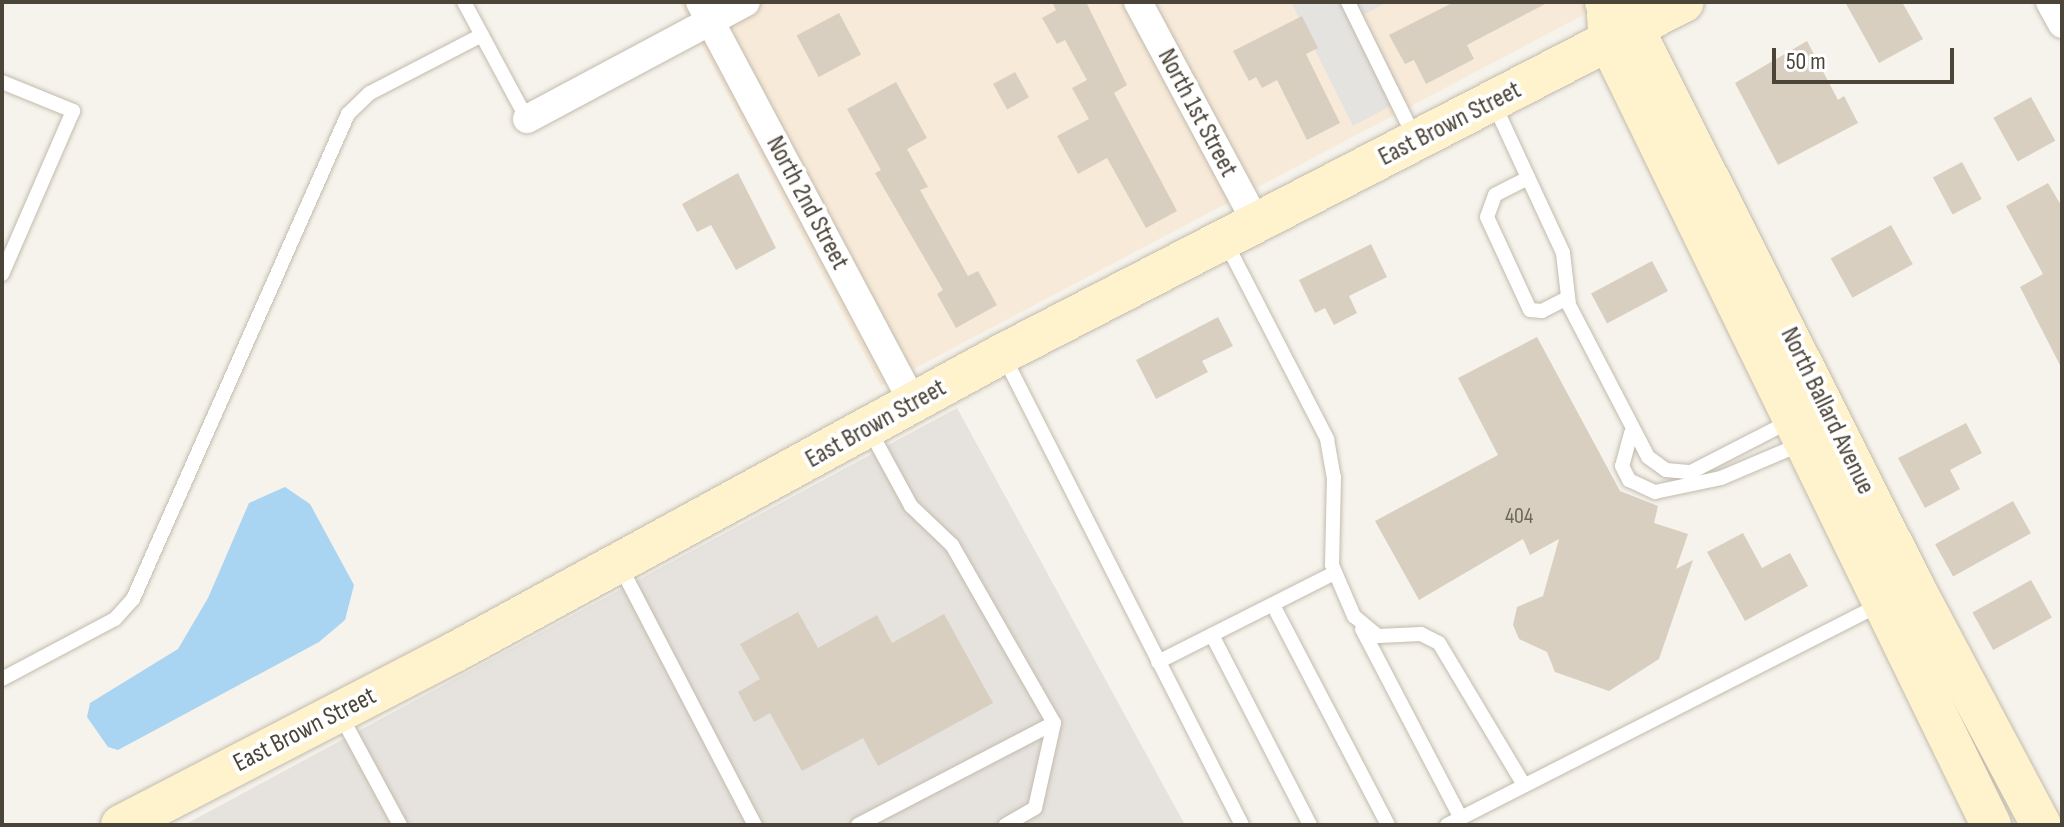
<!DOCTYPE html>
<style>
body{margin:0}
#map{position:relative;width:2064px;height:827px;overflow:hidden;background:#f6f3ec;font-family:"Sofia Sans Condensed",sans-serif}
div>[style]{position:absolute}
.commercial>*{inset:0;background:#f7ead8}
.industrial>*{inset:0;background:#e6e2dd}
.parking>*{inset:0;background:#e5e3e0}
.water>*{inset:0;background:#a9d4f2}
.building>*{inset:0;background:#d8cfc1;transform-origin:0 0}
.roads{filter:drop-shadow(0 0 2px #c2bbae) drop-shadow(0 0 2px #c2bbae)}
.lane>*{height:14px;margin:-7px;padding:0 7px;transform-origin:7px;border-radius:7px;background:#fff}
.street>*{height:28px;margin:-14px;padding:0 14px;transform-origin:14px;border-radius:14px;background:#fff}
.secondary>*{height:40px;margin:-20px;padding:0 20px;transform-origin:20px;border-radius:20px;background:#fff3cd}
span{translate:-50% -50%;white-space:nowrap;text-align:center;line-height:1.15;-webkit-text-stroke:8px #fff;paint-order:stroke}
.number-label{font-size:22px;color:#6e675b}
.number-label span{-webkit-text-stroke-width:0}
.street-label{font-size:26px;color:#4b4439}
.frame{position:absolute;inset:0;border:4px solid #4b4439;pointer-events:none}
.scale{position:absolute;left:1772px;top:48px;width:182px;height:36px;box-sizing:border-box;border:4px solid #4b4439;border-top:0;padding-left:10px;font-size:24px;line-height:28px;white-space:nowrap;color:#4b4439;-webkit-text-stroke:6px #fff;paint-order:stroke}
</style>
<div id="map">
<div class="commercial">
<div style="clip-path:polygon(679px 2px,1608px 2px,881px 386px)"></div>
</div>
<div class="industrial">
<div style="clip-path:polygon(957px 408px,1185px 825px,184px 825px)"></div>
</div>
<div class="parking">
<div style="clip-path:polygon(1291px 2px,1388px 2px,1363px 15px,1405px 98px,1353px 126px)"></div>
</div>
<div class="water">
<div style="clip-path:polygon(285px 487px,310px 504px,354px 585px,345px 620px,319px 642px,118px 750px,108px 747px,87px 717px,90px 703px,178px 649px,208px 598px,249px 503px)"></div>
</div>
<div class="building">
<div style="clip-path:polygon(1052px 2px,1086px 2px,1127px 85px,1114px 93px,1177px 211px,1146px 228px,1107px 158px,1078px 174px,1057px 136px,1089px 119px,1072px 88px,1087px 80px,1065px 40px,1057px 44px,1042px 18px,1056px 10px)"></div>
<div style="clip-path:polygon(1454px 2px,1549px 2px,1467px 45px,1474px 59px,1426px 84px,1414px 60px,1405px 64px,1389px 35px)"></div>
<div style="clip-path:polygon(1845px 2px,1902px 2px,1923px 39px,1879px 63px)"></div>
<div style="left:839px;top:13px;width:47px;height:48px;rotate:62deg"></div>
<div style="clip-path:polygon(1302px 16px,1318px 48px,1306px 54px,1340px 123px,1307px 140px,1277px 80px,1262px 88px,1256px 77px,1249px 81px,1233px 51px)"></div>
<div style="clip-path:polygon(1807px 41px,1838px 100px,1844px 96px,1858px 123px,1778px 165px,1735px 83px)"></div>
<div style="left:1015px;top:72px;width:29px;height:25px;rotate:61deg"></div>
<div style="clip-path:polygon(896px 82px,927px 138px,907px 149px,928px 187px,920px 190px,968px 276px,978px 271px,997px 305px,956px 328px,937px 294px,943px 290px,875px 173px,881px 170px,847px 109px)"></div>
<div style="left:2031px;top:97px;width:50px;height:43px;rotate:61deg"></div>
<div style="left:1962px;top:162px;width:42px;height:33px;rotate:62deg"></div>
<div style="clip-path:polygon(738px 173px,776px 248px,736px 270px,711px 225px,697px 232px,682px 204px)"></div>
<div style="clip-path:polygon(2048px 183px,2062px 207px,2062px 369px,2020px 287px,2043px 274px,2006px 206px)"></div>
<div style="left:1891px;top:225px;width:45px;height:69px;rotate:61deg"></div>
<div style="clip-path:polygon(1371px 244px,1387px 277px,1349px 296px,1357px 313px,1334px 325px,1325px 308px,1315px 313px,1299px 280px)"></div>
<div style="left:1652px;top:261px;width:34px;height:69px;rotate:62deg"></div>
<div style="clip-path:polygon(1218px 317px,1233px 346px,1202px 361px,1208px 372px,1156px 399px,1136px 360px)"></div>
<div style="clip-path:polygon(1537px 337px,1620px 491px,1658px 506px,1654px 523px,1688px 534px,1676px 569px,1693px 560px,1659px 659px,1609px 691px,1555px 672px,1547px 652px,1519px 639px,1513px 625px,1517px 607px,1543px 596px,1559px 539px,1530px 555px,1523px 539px,1419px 600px,1375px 521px,1498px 455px,1458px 378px)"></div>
<div style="clip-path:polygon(1966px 423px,1982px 453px,1950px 470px,1960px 489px,1925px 508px,1898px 458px)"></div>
<div style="left:2013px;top:501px;width:37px;height:89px;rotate:61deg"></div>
<div style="clip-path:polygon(1743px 533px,1762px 568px,1790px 553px,1808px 586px,1745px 621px,1707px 552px)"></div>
<div style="left:2031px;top:580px;width:43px;height:67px;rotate:61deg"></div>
<div style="clip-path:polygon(798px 612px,818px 648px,877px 615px,892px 643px,944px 614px,993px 703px,878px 766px,863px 738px,802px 771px,770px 713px,754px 722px,738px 692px,760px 679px,740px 644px)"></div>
</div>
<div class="roads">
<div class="lane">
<div style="left:464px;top:2px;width:133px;rotate:61.7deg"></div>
<div style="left:1348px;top:2px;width:152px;rotate:63.8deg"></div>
<div style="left:2px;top:82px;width:77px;rotate:22.2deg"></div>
<div style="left:73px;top:111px;width:178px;rotate:113.5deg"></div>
<div style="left:1493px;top:102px;width:166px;rotate:65.1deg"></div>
<div style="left:1563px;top:253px;width:52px;rotate:83.4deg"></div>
<div style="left:1569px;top:305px;width:171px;rotate:62.5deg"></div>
<div style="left:1648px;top:457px;width:22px;rotate:36deg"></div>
<div style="left:1666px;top:470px;width:25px;rotate:5deg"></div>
<div style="left:1691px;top:472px;width:114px;rotate:-27.2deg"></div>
<div style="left:1528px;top:178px;width:37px;rotate:153deg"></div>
<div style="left:1495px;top:195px;width:23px;rotate:110deg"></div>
<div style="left:1487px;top:217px;width:102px;rotate:65.2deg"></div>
<div style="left:1530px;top:310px;width:12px;rotate:5deg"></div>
<div style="left:1542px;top:311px;width:29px;rotate:-27deg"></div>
<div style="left:1225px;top:241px;width:223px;rotate:62.7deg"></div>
<div style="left:1327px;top:439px;width:39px;rotate:80deg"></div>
<div style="left:1334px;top:477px;width:88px;rotate:91.3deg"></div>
<div style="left:1332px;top:565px;width:56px;rotate:66.7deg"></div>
<div style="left:1354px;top:616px;width:31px;rotate:40deg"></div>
<div style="left:1378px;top:636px;width:43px;rotate:-2.7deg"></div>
<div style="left:1421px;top:634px;width:20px;rotate:27deg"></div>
<div style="left:1439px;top:643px;width:165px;rotate:59.1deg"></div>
<div style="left:1003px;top:355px;width:527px;rotate:63.05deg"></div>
<div style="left:869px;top:429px;width:88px;rotate:61.4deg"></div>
<div style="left:911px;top:506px;width:57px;rotate:43.6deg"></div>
<div style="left:952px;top:545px;width:205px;rotate:60.2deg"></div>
<div style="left:1054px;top:723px;width:87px;rotate:102.6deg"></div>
<div style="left:1035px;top:808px;width:34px;rotate:150deg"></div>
<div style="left:1631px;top:433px;width:34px;rotate:105deg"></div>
<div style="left:1622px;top:466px;width:16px;rotate:63deg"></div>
<div style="left:1629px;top:480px;width:29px;rotate:25deg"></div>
<div style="left:1655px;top:492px;width:67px;rotate:-12deg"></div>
<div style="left:1721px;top:478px;width:87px;rotate:-23deg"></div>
<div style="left:620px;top:566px;width:292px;rotate:62.5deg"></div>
<div style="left:1273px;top:605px;width:248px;rotate:62.4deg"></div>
<div style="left:1362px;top:629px;width:213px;rotate:62.4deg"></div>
<div style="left:1212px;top:635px;width:214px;rotate:62.7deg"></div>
<div style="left:1158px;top:662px;width:197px;rotate:-26.8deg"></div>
<div style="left:2px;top:679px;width:128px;rotate:-28deg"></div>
<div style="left:115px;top:619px;width:27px;rotate:-48deg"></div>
<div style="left:133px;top:599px;width:531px;rotate:-66.09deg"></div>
<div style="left:348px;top:114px;width:30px;rotate:-44deg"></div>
<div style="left:370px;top:93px;width:126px;rotate:-27.4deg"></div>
<div style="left:341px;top:716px;width:124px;rotate:61.6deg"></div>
<div style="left:858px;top:825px;width:221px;rotate:-27.5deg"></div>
<div style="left:1447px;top:825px;width:488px;rotate:-27deg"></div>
</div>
<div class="street">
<div style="left:700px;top:2px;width:456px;rotate:62deg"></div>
<div style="left:1138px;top:2px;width:252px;rotate:61.8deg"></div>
<div style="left:2050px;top:2px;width:25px;rotate:61deg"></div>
<div style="left:527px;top:119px;width:248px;rotate:-28.1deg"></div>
</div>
<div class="secondary">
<div style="left:1605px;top:2px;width:40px;rotate:43deg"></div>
<div style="left:1634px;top:29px;width:623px;rotate:63.31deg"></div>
<div style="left:1914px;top:586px;width:271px;rotate:62deg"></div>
<div style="left:1607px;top:15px;width:27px;rotate:86deg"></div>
<div style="left:1609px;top:42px;width:871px;rotate:63.99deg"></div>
<div style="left:121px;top:825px;width:376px;rotate:-27.4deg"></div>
<div style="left:455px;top:652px;width:623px;rotate:-28.58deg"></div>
<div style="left:1002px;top:354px;width:767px;rotate:-27.3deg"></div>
</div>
</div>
<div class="number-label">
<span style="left:1519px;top:517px">404</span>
</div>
<div class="street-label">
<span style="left:1197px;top:113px;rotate:62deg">North 1st Street</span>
<span style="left:1450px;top:124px;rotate:-27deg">East Brown Street</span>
<span style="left:807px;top:203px;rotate:62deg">North 2nd Street</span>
<span style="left:1827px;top:411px;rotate:64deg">North Ballard Avenue</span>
<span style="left:876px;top:424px;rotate:-29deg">East Brown Street</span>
<span style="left:305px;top:730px;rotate:-27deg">East Brown Street</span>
</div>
<div class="frame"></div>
<div class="scale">50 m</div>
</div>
